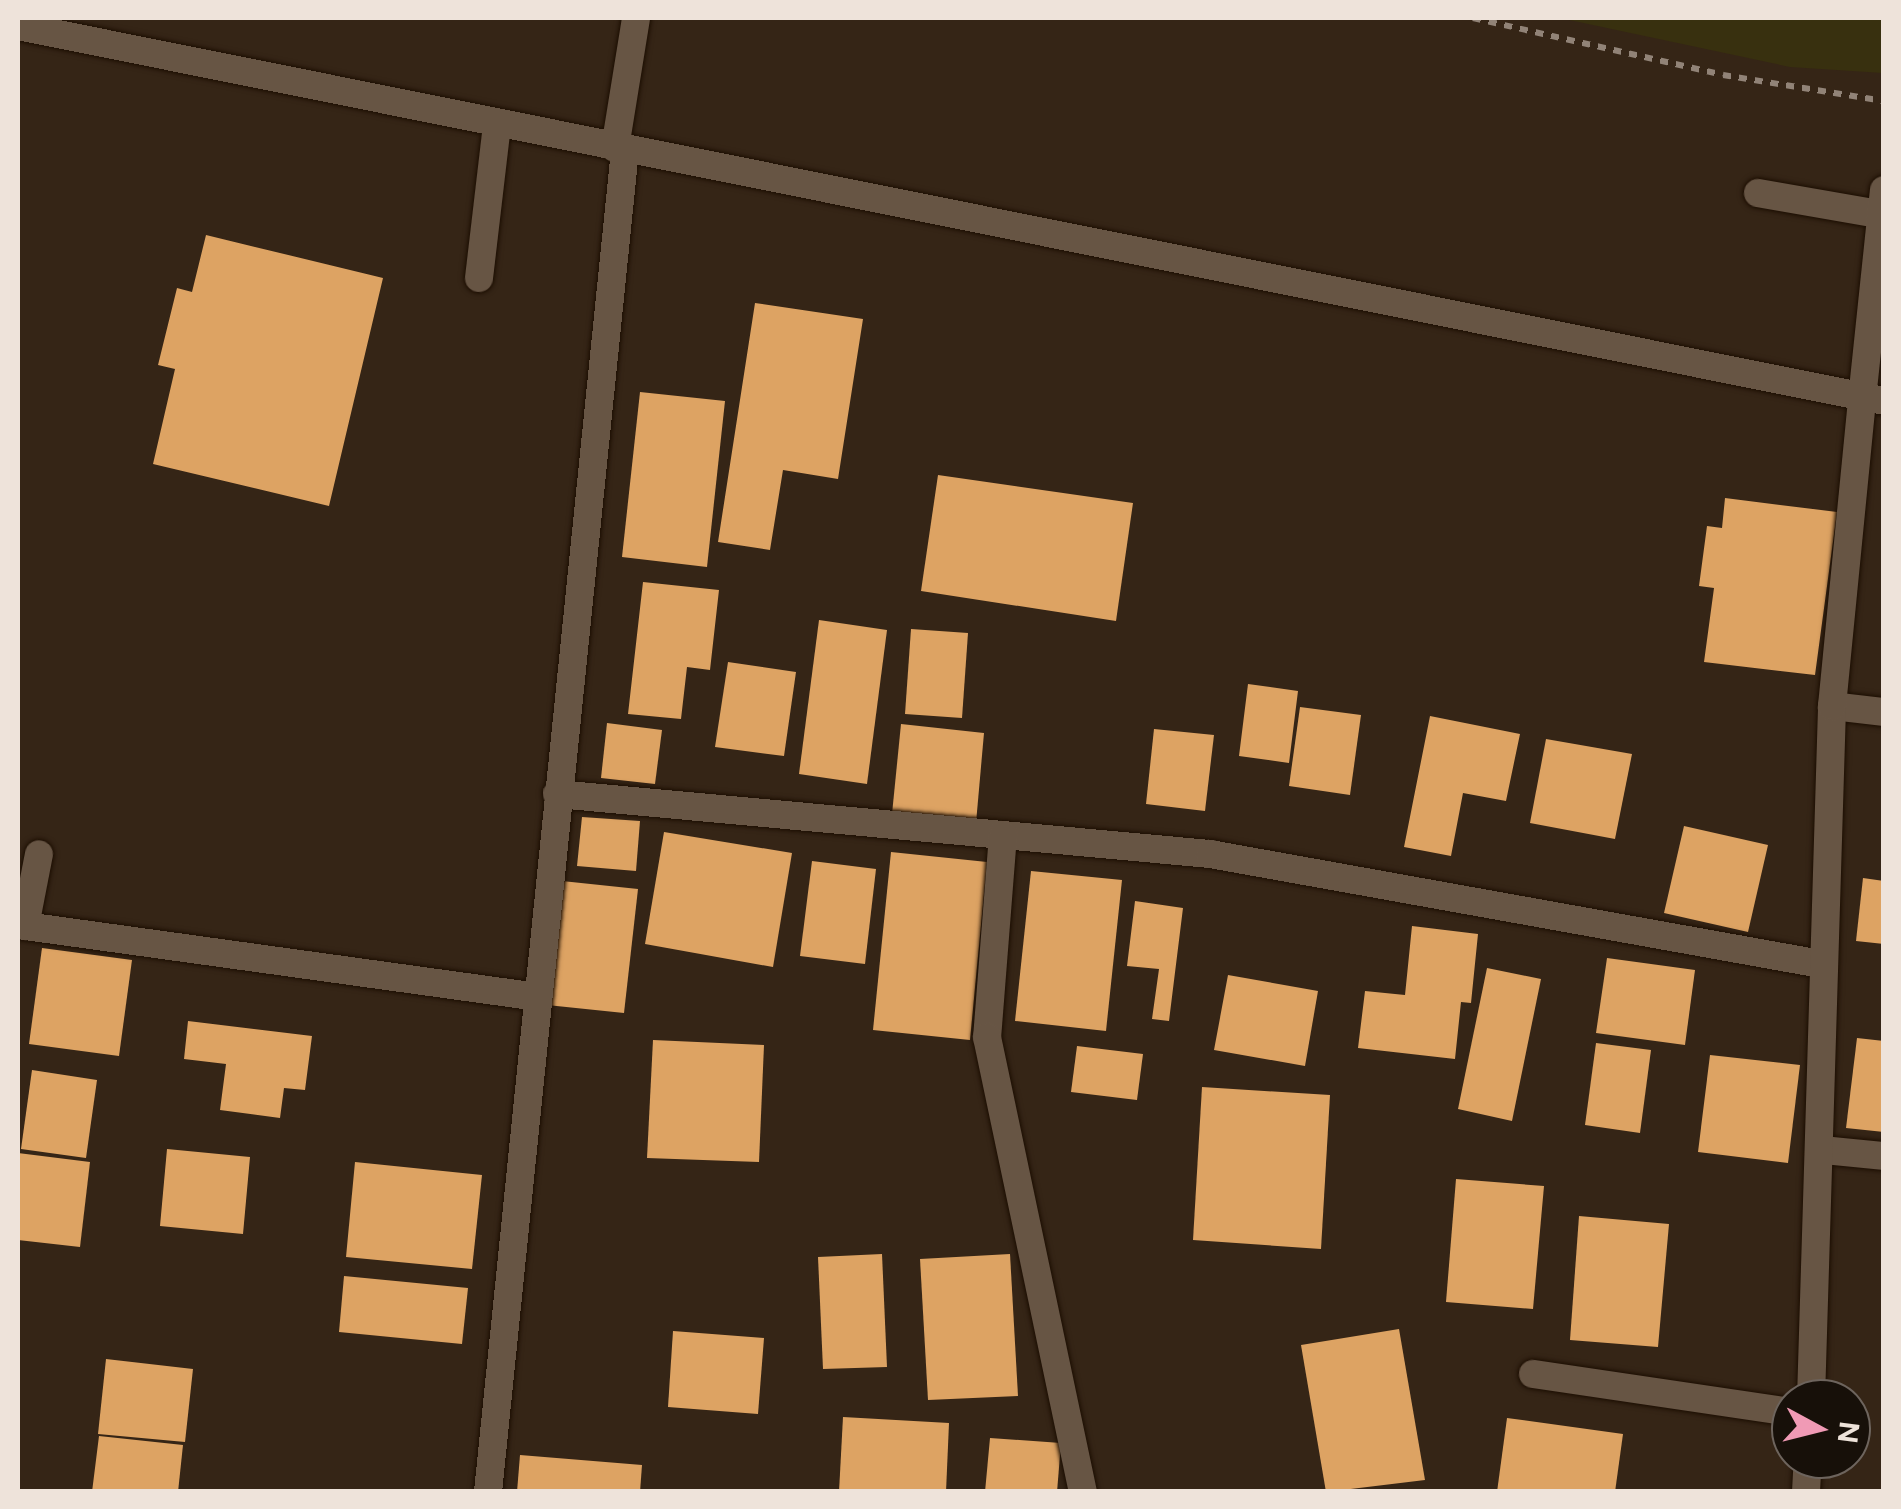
<!DOCTYPE html>
<style>
body{margin:0}
#map{position:relative;width:1901px;height:1509px;overflow:hidden;background:#352516;font-family:Figtree,sans-serif}
div>[style]{position:absolute}
.sand>*{inset:0;background:#38300f}
.building>*{inset:0;background:#dda363}
.path>*{height:6px;margin-top:-3px;transform-origin:0;background:repeating-linear-gradient(90deg,#918377 0 8px,transparent 0 16px)}
.roads{filter:drop-shadow(0 0 2px #1c0e02) drop-shadow(0 0 2px #1c0e02)}
.service>*{height:28px;margin:-14px;padding:0 14px;transform-origin:14px;border-radius:14px;background:#675544}
.minor>*{height:28px;margin:-14px;padding:0 14px;transform-origin:14px;border-radius:14px;background:#675544}
.tertiary>*{height:28px;margin:-14px;padding:0 14px;transform-origin:14px;border-radius:14px;background:#675544}
span{translate:-50% -50%;white-space:nowrap;text-align:center;line-height:1.15;-webkit-text-stroke:10px #171009;paint-order:stroke}
.frame{position:absolute;inset:0;border:20px solid #eee3da;pointer-events:none}
.north{position:absolute;left:1771px;top:1379px;width:100px;height:100px;box-sizing:border-box;background:#171009;border:2px solid #6d645d;border-radius:50%;rotate:97deg;font-size:28px;font-weight:700;line-height:40px;text-align:center;color:#eee3da}
.north::after{content:'';display:block;margin:auto;width:35px;height:45px;background:#f09ab5;clip-path:polygon(50% 0,100% 100%,50% 72%,0 100%)}
</style>
<div id="map">
<div class="sand">
<i style="clip-path:polygon(1560px 18px,1883px 18px,1883px 73px,1790px 67px)"></i>
</div>
<div class="building">
<i style="clip-path:polygon(206px 235px,383px 278px,329px 506px,153px 464px,175px 369px,158px 365px,177px 288px,192px 292px)"></i>
<i style="clip-path:polygon(755px 303px,863px 319px,838px 479px,783px 470px,770px 550px,718px 542px)"></i>
<i style="clip-path:polygon(640px 392px,725px 401px,707px 567px,622px 557px)"></i>
<i style="clip-path:polygon(938px 475px,1133px 503px,1116px 621px,921px 591px)"></i>
<i style="clip-path:polygon(1725px 498px,1837px 512px,1815px 675px,1704px 662px,1714px 588px,1699px 586px,1707px 526px,1722px 528px)"></i>
<i style="clip-path:polygon(643px 582px,719px 590px,710px 670px,687px 667px,681px 719px,628px 714px)"></i>
<i style="clip-path:polygon(819px 620px,887px 630px,867px 784px,799px 774px)"></i>
<i style="clip-path:polygon(911px 629px,968px 633px,962px 718px,905px 714px)"></i>
<i style="clip-path:polygon(728px 662px,796px 672px,784px 756px,715px 747px)"></i>
<i style="clip-path:polygon(1248px 684px,1298px 691px,1289px 763px,1239px 756px)"></i>
<i style="clip-path:polygon(1300px 707px,1361px 715px,1350px 795px,1289px 786px)"></i>
<i style="clip-path:polygon(1430px 716px,1520px 734px,1506px 801px,1463px 793px,1451px 856px,1404px 847px)"></i>
<i style="clip-path:polygon(607px 723px,662px 730px,655px 784px,601px 778px)"></i>
<i style="clip-path:polygon(901px 724px,984px 733px,976px 823px,892px 814px)"></i>
<i style="clip-path:polygon(1154px 729px,1214px 735px,1205px 811px,1146px 804px)"></i>
<i style="clip-path:polygon(1546px 739px,1632px 754px,1615px 839px,1530px 823px)"></i>
<i style="clip-path:polygon(582px 817px,640px 821px,636px 871px,577px 866px)"></i>
<i style="clip-path:polygon(1684px 826px,1768px 845px,1748px 932px,1664px 913px)"></i>
<i style="clip-path:polygon(664px 832px,792px 853px,773px 967px,645px 944px)"></i>
<i style="clip-path:polygon(891px 852px,987px 862px,970px 1040px,873px 1030px)"></i>
<i style="clip-path:polygon(812px 861px,876px 869px,865px 964px,800px 956px)"></i>
<i style="clip-path:polygon(1031px 871px,1122px 880px,1106px 1031px,1015px 1021px)"></i>
<i style="clip-path:polygon(1863px 878px,1884px 881px,1884px 944px,1856px 941px)"></i>
<i style="clip-path:polygon(562px 881px,638px 889px,624px 1013px,547px 1005px)"></i>
<i style="clip-path:polygon(1135px 901px,1183px 908px,1169px 1021px,1152px 1019px,1159px 969px,1127px 966px)"></i>
<i style="clip-path:polygon(1412px 926px,1478px 934px,1471px 1003px,1461px 1002px,1455px 1059px,1358px 1048px,1365px 991px,1405px 995px)"></i>
<i style="clip-path:polygon(42px 948px,132px 960px,119px 1056px,29px 1044px)"></i>
<i style="clip-path:polygon(1607px 958px,1695px 970px,1685px 1045px,1596px 1033px)"></i>
<i style="clip-path:polygon(1487px 968px,1541px 979px,1512px 1121px,1458px 1109px)"></i>
<i style="clip-path:polygon(1228px 975px,1318px 991px,1305px 1066px,1214px 1050px)"></i>
<i style="clip-path:polygon(188px 1021px,312px 1036px,305px 1090px,284px 1088px,280px 1118px,220px 1110px,226px 1064px,184px 1059px)"></i>
<i style="clip-path:polygon(1857px 1038px,1884px 1041px,1884px 1132px,1846px 1128px)"></i>
<i style="clip-path:polygon(653px 1040px,764px 1045px,759px 1162px,647px 1158px)"></i>
<i style="clip-path:polygon(1596px 1043px,1651px 1050px,1640px 1133px,1585px 1125px)"></i>
<i style="clip-path:polygon(1077px 1046px,1143px 1054px,1137px 1100px,1071px 1092px)"></i>
<i style="clip-path:polygon(1710px 1055px,1800px 1065px,1788px 1163px,1698px 1152px)"></i>
<i style="clip-path:polygon(32px 1070px,97px 1080px,86px 1158px,21px 1149px)"></i>
<i style="clip-path:polygon(1202px 1087px,1330px 1095px,1321px 1249px,1193px 1240px)"></i>
<i style="clip-path:polygon(167px 1149px,250px 1157px,243px 1234px,160px 1226px)"></i>
<i style="clip-path:polygon(18px 1153px,90px 1162px,80px 1247px,18px 1240px)"></i>
<i style="clip-path:polygon(355px 1162px,482px 1175px,472px 1269px,346px 1257px)"></i>
<i style="clip-path:polygon(1456px 1179px,1544px 1186px,1533px 1309px,1446px 1302px)"></i>
<i style="clip-path:polygon(1579px 1216px,1669px 1224px,1658px 1347px,1570px 1340px)"></i>
<i style="clip-path:polygon(882px 1254px,887px 1367px,823px 1369px,818px 1257px)"></i>
<i style="clip-path:polygon(1010px 1254px,1018px 1396px,928px 1400px,920px 1259px)"></i>
<i style="clip-path:polygon(344px 1276px,468px 1288px,462px 1344px,339px 1332px)"></i>
<i style="clip-path:polygon(1399px 1329px,1425px 1480px,1326px 1492px,1301px 1345px)"></i>
<i style="clip-path:polygon(673px 1331px,764px 1338px,758px 1414px,668px 1407px)"></i>
<i style="clip-path:polygon(106px 1359px,193px 1369px,185px 1442px,98px 1434px)"></i>
<i style="clip-path:polygon(843px 1417px,949px 1423px,946px 1492px,839px 1492px)"></i>
<i style="clip-path:polygon(1507px 1418px,1623px 1434px,1615px 1492px,1497px 1492px)"></i>
<i style="clip-path:polygon(99px 1436px,183px 1445px,178px 1492px,92px 1492px)"></i>
<i style="clip-path:polygon(990px 1438px,1061px 1443px,1057px 1492px,985px 1492px)"></i>
<i style="clip-path:polygon(520px 1455px,642px 1465px,640px 1492px,517px 1492px)"></i>
</div>
<div class="path">
<i style="left:1473px;top:18px;width:256px;rotate:12.8deg"></i>
<i style="left:1723px;top:75px;width:163px;rotate:9.2deg"></i>
</div>
<div class="roads">
<div class="service">
<i style="left:615px;top:148px;width:132px;rotate:-80.8deg"></i>
<i style="left:1758px;top:193px;width:128px;rotate:9.9deg"></i>
<i style="left:479px;top:278px;width:155px;rotate:-83.3deg"></i>
<i style="left:1862px;top:399px;width:210px;rotate:-84deg"></i>
<i style="left:1832px;top:706px;width:52px;rotate:6.6deg"></i>
<i style="left:25px;top:926px;width:73px;rotate:-79deg"></i>
</div>
<div class="minor">
<i style="left:557px;top:794px;width:656px;rotate:5.25deg"></i>
<i style="left:1210px;top:854px;width:621px;rotate:10.21deg"></i>
<i style="left:1003px;top:835px;width:203px;rotate:94.5deg"></i>
<i style="left:987px;top:1037px;width:465px;rotate:78.1deg"></i>
<i style="left:18px;top:925px;width:525px;rotate:7.88deg"></i>
<i style="left:1823px;top:1150px;width:61px;rotate:5.6deg"></i>
<i style="left:1533px;top:1374px;width:261px;rotate:8.4deg"></i>
<i style="left:1811px;top:1399px;width:693px;rotate:-88.26deg"></i>
<i style="left:1832px;top:706px;width:308px;rotate:-84.4deg"></i>
<i style="left:488px;top:1492px;width:1349px;rotate:-84.17deg"></i>
<i style="left:1806px;top:1492px;width:33px;rotate:-87deg"></i>
</div>
<div class="tertiary">
<i style="left:18px;top:26px;width:1903px;rotate:11.36deg"></i>
</div>
</div>
<div class="frame"></div>
<div class="north">N</div>
</div>
